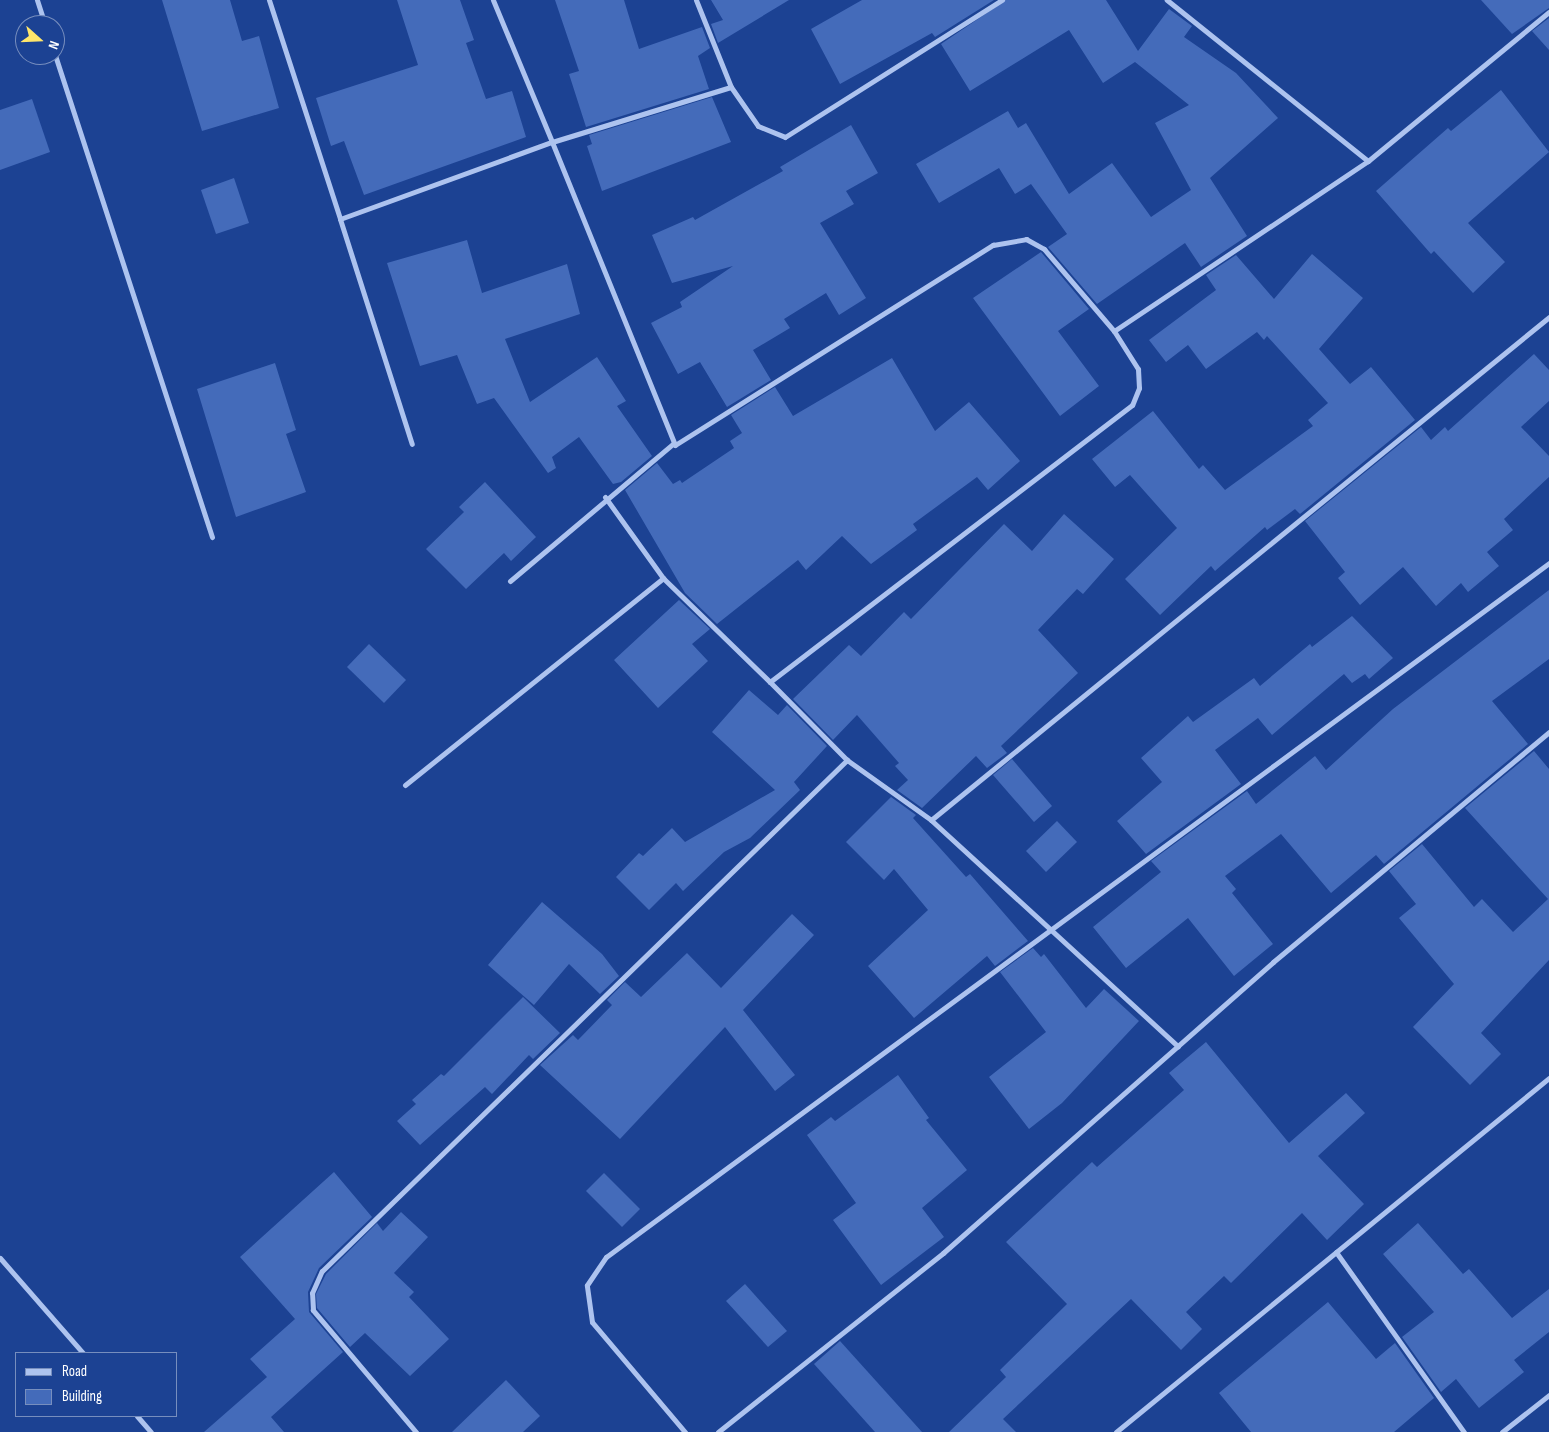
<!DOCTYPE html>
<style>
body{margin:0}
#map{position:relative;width:1549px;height:1432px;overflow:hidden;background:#1c4293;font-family:"Sofia Sans Condensed",sans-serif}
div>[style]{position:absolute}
.building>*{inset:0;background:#446bba}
.minor>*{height:5px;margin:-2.5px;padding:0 2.5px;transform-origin:2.5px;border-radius:2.5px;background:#adc3ef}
span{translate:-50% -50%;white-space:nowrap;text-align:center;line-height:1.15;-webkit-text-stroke:4px #1c4293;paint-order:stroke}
.legend{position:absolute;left:15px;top:1352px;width:162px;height:65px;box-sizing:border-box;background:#1c4293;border:1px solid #778ebe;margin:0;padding:6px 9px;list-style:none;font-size:15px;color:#fff}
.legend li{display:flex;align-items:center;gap:10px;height:25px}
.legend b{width:25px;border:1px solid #778ebe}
.north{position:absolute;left:15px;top:15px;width:50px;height:50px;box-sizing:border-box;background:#1c4293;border:1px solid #778ebe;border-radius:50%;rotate:110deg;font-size:14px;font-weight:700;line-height:20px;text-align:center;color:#fff}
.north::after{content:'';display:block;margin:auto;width:18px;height:22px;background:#ffe66b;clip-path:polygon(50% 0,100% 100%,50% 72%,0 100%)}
</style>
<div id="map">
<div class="building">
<i style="clip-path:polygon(162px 0,230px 0,242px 41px,259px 36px,279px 108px,202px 131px)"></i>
<i style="clip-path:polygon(397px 0,460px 0,474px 40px,466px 43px,486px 99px,512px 91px,526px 137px,364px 195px,344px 141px,331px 146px,316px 98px,418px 65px)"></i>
<i style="clip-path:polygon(555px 0,624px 0,639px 49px,702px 27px,710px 48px,698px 56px,709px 89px,586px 127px,569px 74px,579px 71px)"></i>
<i style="clip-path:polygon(711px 0,789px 0,718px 43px,711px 24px,723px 20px)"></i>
<i style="clip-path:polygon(862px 0,994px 0,935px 37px,932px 33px,840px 84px,811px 29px)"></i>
<i style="clip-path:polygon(1006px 0,1106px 0,1138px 51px,1169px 9px,1192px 26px,1184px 37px,1236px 73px,1278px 118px,1210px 178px,1247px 236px,1201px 267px,1185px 243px,1097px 304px,1048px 247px,1067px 234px,1031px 184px,1015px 194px,999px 168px,939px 203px,916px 164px,1008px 111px,1018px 128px,1026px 123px,1069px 194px,1112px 163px,1151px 217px,1191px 190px,1155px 123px,1189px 105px,1135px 62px,1103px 83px,1069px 30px,970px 91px,941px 44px)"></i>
<i style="clip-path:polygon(1481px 0,1549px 0,1549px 8px,1512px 34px)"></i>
<i style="clip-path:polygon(1549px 18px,1549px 50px,1532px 31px)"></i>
<i style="clip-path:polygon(1501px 90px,1549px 152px,1468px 223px,1505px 262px,1473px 293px,1434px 251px,1431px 254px,1376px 191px,1448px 128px,1451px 131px)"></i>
<i style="clip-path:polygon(712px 97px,731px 142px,602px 191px,587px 146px,592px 144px,589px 135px)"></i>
<i style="clip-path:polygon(32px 99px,50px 152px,0 170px,0 110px)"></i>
<i style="clip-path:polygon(851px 125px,878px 173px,846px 191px,854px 204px,820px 223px,866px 298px,839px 315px,826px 293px,784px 319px,790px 328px,753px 350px,771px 380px,727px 407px,700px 362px,678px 374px,651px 323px,682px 307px,680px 302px,733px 266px,672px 283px,652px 235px,693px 217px,695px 220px,783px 171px,780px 167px)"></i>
<i style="clip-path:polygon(234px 178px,249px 223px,216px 234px,201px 190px)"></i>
<i style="clip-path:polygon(467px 240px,482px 293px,567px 264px,580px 314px,505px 339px,530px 402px,597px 357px,626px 401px,617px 406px,652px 456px,621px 482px,613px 484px,579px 437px,552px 457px,556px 468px,548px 473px,494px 398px,477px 404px,457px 355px,420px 366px,387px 263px)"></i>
<i style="clip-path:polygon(1041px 252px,1089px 309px,1058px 331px,1099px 386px,1060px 416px,973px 298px)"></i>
<i style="clip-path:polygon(1312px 254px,1363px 298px,1319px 349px,1350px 384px,1371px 367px,1415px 420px,1300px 514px,1295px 509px,1267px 530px,1265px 527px,1215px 571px,1211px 566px,1160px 615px,1125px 579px,1177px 528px,1130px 475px,1115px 487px,1092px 459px,1153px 411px,1199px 469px,1203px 465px,1225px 490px,1313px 426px,1308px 420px,1328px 403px,1267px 336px,1264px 340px,1257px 332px,1206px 369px,1188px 345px,1166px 362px,1149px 340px,1216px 290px,1206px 275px,1236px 255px,1274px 299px)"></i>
<i style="clip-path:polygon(1534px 354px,1549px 370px,1549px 401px,1521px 427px,1549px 456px,1549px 477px,1504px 519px,1513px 530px,1487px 552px,1499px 566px,1468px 592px,1461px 583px,1436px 606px,1403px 567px,1360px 605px,1338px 578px,1345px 572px,1305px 521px,1421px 427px,1431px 440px,1445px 427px,1448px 431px)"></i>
<i style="clip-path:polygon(892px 358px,935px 431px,969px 402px,1020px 461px,988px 490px,977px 477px,913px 524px,917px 530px,871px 564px,842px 536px,806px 570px,798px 560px,717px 624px,685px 593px,625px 490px,657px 463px,673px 484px,680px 480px,682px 483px,734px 448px,730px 441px,742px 433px,731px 415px,775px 387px,793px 416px)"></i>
<i style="clip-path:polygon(275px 363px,296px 430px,286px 434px,306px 492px,236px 517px,197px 389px)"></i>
<i style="clip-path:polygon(485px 482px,536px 537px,511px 561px,504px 553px,466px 589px,426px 549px,464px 512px,459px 507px)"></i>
<i style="clip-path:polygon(1064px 514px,1114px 559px,1083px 594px,1077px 589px,1038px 630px,1078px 673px,1001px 746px,1007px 753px,987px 768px,976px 756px,922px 808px,897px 790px,908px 780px,895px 766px,899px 763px,857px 715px,833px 740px,793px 699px,849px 645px,861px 656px,904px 612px,911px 619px,1004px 524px,1032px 551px)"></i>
<i style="clip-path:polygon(1549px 590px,1549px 659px,1492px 701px,1528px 744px,1384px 864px,1376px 855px,1331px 893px,1281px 834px,1225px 876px,1236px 889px,1232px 893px,1273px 944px,1234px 976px,1188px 918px,1126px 968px,1093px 927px,1161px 872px,1151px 861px,1247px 791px,1256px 804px,1315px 756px,1326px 770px,1393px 709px)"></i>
<i style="clip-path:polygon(679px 600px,710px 629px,692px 644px,708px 661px,658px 708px,614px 660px)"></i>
<i style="clip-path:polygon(1352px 616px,1393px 658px,1369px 679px,1365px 674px,1352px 683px,1344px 674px,1272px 735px,1258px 718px,1215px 750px,1241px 784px,1146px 854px,1117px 821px,1162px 782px,1141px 758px,1188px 716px,1193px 722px,1254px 678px,1260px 686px,1310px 644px,1312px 647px)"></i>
<i style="clip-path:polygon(369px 644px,406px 680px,384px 703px,347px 667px)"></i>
<i style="clip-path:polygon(749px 690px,778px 715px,787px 705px,827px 746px,794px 782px,800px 790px,750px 838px,724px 852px,683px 891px,676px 883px,649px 910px,616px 877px,639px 853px,643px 856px,672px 828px,685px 842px,775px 790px,712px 732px)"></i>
<i style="clip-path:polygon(1534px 751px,1549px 769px,1549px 960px,1481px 1033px,1501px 1054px,1470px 1085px,1413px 1027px,1454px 984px,1399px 918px,1416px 904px,1389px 871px,1422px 844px,1474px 907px,1482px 899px,1513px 932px,1548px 899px,1465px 808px)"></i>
<i style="clip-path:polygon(1012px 759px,1052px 806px,1034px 822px,993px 775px)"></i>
<i style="clip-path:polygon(891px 797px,916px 815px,913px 818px,966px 877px,970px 874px,1028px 941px,995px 966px,987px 956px,914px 1018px,868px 966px,928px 910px,894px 869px,884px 880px,846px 842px)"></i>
<i style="clip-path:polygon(1057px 821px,1077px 842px,1046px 872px,1026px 851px)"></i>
<i style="clip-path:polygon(542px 902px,602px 954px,619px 976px,600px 994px,569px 964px,534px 1005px,488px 965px)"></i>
<i style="clip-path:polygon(792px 914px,814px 935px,743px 1010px,795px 1075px,775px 1091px,725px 1027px,620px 1139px,540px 1065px,573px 1035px,578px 1040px,612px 1005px,607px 1000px,625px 982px,641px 997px,687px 953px,721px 988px)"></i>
<i style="clip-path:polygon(1033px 948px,1041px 957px,1044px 954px,1086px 1008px,1104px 989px,1139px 1021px,1062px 1103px,1029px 1129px,989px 1077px,1046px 1032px,1000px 972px)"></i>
<i style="clip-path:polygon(523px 997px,560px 1033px,533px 1059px,529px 1055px,492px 1094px,485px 1087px,420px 1145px,397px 1121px,416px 1104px,412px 1100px,441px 1074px,444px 1076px)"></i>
<i style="clip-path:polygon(1206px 1042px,1289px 1143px,1346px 1093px,1365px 1113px,1318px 1156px,1364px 1204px,1327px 1240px,1302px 1213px,1231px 1283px,1224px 1276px,1186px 1312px,1202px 1329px,1181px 1350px,1131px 1299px,1003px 1419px,1016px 1432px,949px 1432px,1006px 1377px,1000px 1370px,1067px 1304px,1006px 1242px,1092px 1162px,1097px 1167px,1184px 1090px,1169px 1073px)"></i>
<i style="clip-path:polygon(898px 1075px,929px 1118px,926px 1120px,967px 1170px,922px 1208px,944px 1237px,881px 1285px,833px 1220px,856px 1203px,807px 1135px,831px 1117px,835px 1121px)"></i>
<i style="clip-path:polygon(334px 1172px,372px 1217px,319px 1268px,308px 1292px,309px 1312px,343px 1352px,271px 1417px,284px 1432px,204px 1432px,267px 1377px,250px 1359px,295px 1319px,240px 1257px)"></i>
<i style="clip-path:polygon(604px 1173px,640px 1209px,622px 1227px,586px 1191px)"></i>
<i style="clip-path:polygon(401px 1212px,428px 1237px,394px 1273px,414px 1292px,409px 1297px,449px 1339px,410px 1376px,365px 1333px,350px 1347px,317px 1308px,316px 1294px,326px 1274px,377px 1223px,383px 1231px)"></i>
<i style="clip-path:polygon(1418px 1223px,1463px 1274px,1469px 1269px,1512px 1318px,1549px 1289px,1549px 1332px,1514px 1360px,1524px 1372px,1479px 1408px,1456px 1379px,1441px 1392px,1402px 1337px,1434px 1312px,1383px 1254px)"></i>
<i style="clip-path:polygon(745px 1284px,787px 1331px,768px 1347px,726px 1301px)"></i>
<i style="clip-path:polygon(1328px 1302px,1376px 1359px,1395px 1343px,1434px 1398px,1394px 1432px,1251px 1432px,1219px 1393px)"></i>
<i style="clip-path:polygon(840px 1341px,922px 1432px,875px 1432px,814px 1364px)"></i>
<i style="clip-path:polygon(506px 1380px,540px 1416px,523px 1432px,452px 1432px)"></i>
</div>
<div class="minor">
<i style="left:37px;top:0;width:26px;rotate:72deg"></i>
<i style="left:269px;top:0;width:230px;rotate:72deg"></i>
<i style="left:340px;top:219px;width:226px;rotate:-20deg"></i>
<i style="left:552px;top:142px;width:327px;rotate:67.9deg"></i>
<i style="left:675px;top:445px;width:376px;rotate:-32.2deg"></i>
<i style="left:993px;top:245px;width:34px;rotate:-10deg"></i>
<i style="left:1026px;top:239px;width:21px;rotate:29deg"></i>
<i style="left:1044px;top:249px;width:108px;rotate:49.5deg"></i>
<i style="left:1114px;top:331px;width:45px;rotate:57.7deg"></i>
<i style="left:1138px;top:369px;width:19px;rotate:87deg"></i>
<i style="left:1139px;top:388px;width:18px;rotate:112deg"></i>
<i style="left:1132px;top:405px;width:456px;rotate:142.6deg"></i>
<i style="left:770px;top:682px;width:110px;rotate:45.4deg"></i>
<i style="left:493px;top:0;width:154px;rotate:67.4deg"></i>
<i style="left:552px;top:142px;width:187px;rotate:-17.1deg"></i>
<i style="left:696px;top:0;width:94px;rotate:68.1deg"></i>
<i style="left:731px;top:87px;width:47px;rotate:55.3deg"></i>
<i style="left:758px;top:126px;width:29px;rotate:22deg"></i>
<i style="left:785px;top:137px;width:257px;rotate:-32.3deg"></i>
<i style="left:55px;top:55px;width:507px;rotate:71.96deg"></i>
<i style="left:1368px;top:161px;width:234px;rotate:-39.5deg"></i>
<i style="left:340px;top:219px;width:236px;rotate:72.3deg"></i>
<i style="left:1114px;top:331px;width:306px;rotate:-33.8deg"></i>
<i style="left:1368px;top:161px;width:258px;rotate:-141.3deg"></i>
<i style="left:605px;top:497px;width:100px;rotate:54.4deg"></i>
<i style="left:663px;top:578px;width:149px;rotate:44.2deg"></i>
<i style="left:510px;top:581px;width:214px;rotate:-40.1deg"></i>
<i style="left:405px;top:785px;width:331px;rotate:-38.7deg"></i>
<i style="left:931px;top:820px;width:335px;rotate:42.5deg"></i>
<i style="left:1336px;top:1252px;width:221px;rotate:54.6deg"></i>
<i style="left:0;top:1258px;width:126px;rotate:48.9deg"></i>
<i style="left:137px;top:1416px;width:21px;rotate:49deg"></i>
<i style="left:416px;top:1432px;width:160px;rotate:-130.2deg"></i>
<i style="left:313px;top:1310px;width:17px;rotate:-93deg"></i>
<i style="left:312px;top:1293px;width:24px;rotate:-66deg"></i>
<i style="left:322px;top:1271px;width:733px;rotate:-44.23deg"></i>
<i style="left:847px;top:760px;width:103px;rotate:35.5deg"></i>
<i style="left:931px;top:820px;width:797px;rotate:-39.14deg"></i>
<i style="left:685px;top:1432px;width:144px;rotate:-130.2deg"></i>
<i style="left:592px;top:1322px;width:37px;rotate:-98deg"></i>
<i style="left:587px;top:1285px;width:34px;rotate:-56deg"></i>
<i style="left:606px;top:1257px;width:1171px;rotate:-36.35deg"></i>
<i style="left:718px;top:1432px;width:288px;rotate:-38.5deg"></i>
<i style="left:943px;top:1253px;width:440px;rotate:-41.4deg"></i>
<i style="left:1273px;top:962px;width:359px;rotate:-39.8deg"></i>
<i style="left:1116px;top:1432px;width:559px;rotate:-39.27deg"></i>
<i style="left:1502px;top:1432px;width:60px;rotate:-38.2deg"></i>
</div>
<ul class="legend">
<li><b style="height:6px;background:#adc3ef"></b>Road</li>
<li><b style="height:14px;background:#446bba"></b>Building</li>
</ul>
<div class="north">N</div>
</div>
